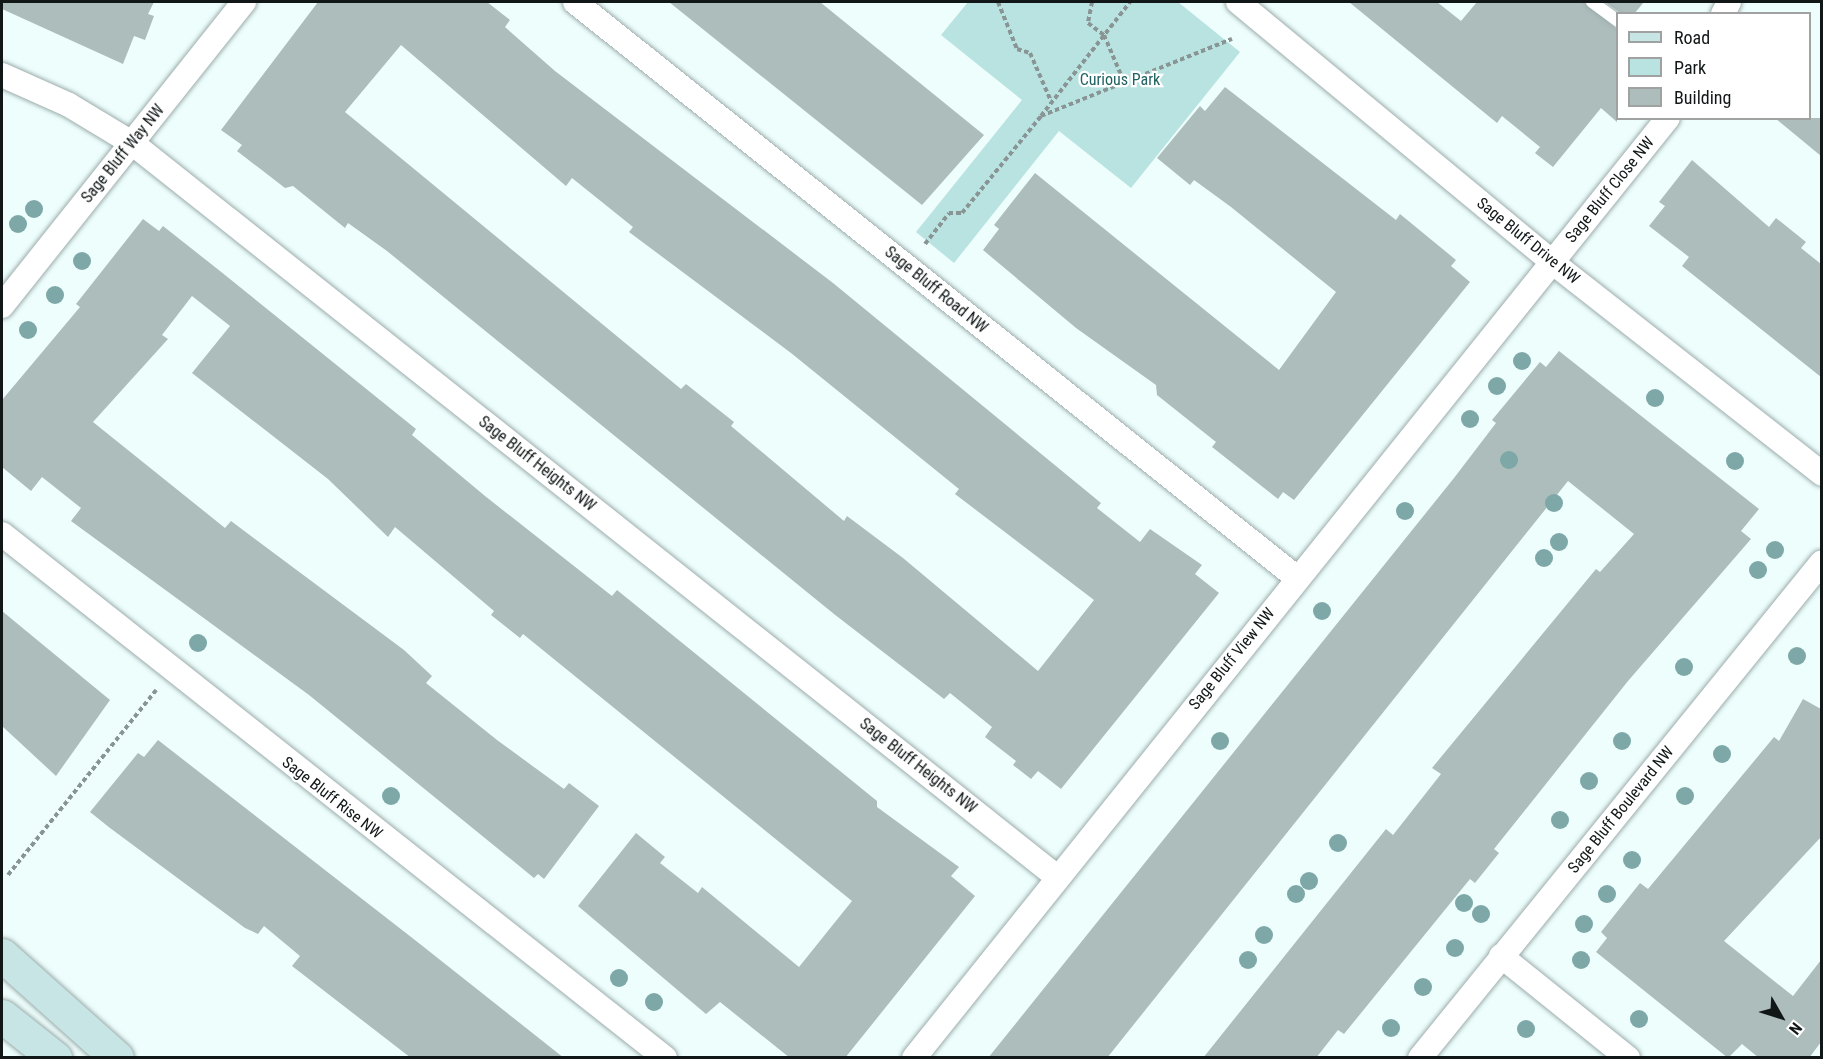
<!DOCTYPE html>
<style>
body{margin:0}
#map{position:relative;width:1823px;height:1059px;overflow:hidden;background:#edfefd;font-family:"Roboto Condensed",sans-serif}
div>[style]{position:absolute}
.green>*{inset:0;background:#b9e3e1}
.building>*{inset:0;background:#adbdbc}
.path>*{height:4px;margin-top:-2px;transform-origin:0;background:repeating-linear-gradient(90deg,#899595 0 4.5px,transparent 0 7.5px)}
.roads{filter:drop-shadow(0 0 2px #9cacab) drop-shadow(0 0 2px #9cacab)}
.service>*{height:12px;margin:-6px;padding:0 6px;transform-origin:6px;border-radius:6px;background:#fff}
.minor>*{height:24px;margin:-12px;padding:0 12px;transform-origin:12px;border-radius:12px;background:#fff}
.secondary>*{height:33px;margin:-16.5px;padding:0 16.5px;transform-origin:16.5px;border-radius:16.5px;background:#c6e5e4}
.trees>*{width:18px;height:18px;margin:-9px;border-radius:50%;background:#7da8a7}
span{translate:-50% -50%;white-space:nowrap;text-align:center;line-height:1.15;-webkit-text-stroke:4.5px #fff;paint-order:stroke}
.park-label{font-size:16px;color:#216261}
.street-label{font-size:16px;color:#111717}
.frame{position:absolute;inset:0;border:3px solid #111717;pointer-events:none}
.legend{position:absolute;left:1616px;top:12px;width:195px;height:108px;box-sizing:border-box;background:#fff;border:2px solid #a0a2a2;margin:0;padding:8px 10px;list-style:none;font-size:18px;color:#111717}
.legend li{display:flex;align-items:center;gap:12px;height:30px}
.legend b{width:30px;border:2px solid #a0a2a2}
.north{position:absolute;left:1751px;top:987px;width:60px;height:60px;-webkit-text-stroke:4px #fff;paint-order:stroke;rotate:129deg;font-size:16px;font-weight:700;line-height:24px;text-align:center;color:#111717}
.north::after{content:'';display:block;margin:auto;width:21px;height:27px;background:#111717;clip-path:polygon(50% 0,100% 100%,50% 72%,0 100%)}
</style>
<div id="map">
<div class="green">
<i style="clip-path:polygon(968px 2px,1178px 2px,1240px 52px,1131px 188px,1059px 131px,954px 263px,916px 232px,1022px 100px,941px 35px)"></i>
</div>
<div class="building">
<i style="clip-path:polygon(2px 2px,154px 2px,148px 14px,154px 16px,145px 40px,134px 36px,123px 64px,2px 9px)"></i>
<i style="clip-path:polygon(evenodd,318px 2px,487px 2px,510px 20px,505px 27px,555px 71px,833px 283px,1101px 503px,1097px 508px,1140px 542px,1150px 529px,1202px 565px,1195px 574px,1219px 593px,1061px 789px,1038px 771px,1031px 779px,1013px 765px,1016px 761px,985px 737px,992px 727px,950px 693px,944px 699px,834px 614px,387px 251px,348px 223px,345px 228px,293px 186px,285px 188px,237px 151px,242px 145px,221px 130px,318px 2px,401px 45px,566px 186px,572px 178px,633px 227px,629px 232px,791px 353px,959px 489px,955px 494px,1094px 600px,1038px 671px,903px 558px,847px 516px,844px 521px,731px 426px,734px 422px,686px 384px,681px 389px,345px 112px,401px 45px)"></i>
<i style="clip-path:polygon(669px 2px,820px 2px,984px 135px,922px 205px)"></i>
<i style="clip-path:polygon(1349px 2px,1437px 2px,1461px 21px,1477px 2px,1584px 2px,1617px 29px,1617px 122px,1601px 108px,1553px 167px,1535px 153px,1540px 147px,1502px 116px,1497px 123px)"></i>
<i style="clip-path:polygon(1605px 2px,1644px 2px,1634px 14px,1622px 14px)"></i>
<i style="clip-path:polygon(1225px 87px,1396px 220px,1400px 214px,1456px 260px,1451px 266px,1470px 282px,1294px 500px,1283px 492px,1278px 499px,1212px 447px,1216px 442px,1157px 395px,1156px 385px,1076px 328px,983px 250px,999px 229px,994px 225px,1035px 173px,1279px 370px,1336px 292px,1231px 207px,1194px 180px,1190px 185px,1157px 158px,1200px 106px,1205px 111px)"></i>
<i style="clip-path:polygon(1775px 118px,1821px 118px,1821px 156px)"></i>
<i style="clip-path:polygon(1692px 160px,1769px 227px,1776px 218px,1806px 242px,1801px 248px,1821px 264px,1821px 377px,1682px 266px,1689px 257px,1649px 226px,1665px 206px,1659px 202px)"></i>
<i style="clip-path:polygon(143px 219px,159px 231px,163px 226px,220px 271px,416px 429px,412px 435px,485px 496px,612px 596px,617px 590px,877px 801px,877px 807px,959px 867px,951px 876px,975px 896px,845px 1058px,790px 1058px,720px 1002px,706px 1014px,578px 906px,636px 833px,665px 857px,660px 863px,698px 893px,702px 887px,799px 967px,852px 901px,523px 634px,520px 638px,491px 615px,494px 611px,395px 527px,388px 537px,328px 479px,192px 373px,230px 326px,192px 296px,162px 335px,168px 339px,93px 422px,225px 528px,231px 521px,404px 650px,432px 676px,426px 683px,497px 740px,564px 789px,569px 783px,599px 806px,544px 879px,538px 874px,534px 878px,309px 695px,71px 521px,81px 508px,42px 477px,31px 491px,2px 467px,2px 400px,80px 307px,76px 304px)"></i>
<i style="clip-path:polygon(1559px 351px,1759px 509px,1741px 531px,1751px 539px,1628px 681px,1494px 849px,1499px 853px,1475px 883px,1470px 879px,1344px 1034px,1338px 1030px,1316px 1058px,1203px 1058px,1386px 829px,1393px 835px,1441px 774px,1432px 768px,1596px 569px,1600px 572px,1634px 534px,1568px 481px,1107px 1058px,988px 1058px,1454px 478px,1496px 423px,1492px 420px,1540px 362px,1546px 367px)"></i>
<i style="clip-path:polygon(2px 611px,110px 700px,56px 776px,2px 726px)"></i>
<i style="clip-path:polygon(1803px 699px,1821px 709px,1821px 837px,1724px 941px,1793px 996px,1821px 960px,1821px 1042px,1809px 1058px,1759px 1058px,1742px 1044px,1728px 1058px,1596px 952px,1607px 938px,1601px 932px,1640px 883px,1648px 889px,1774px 737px,1779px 741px)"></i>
<i style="clip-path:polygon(158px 740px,420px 944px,564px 1058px,411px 1058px,292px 966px,300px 956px,264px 926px,258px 934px,245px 928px,110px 828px,90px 812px,138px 753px,144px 757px)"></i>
</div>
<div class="path">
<i style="left:998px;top:2px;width:51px;rotate:68deg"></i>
<i style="left:1017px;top:49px;width:14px;rotate:17deg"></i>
<i style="left:1030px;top:53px;width:52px;rotate:66.4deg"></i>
<i style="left:1092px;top:2px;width:21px;rotate:101deg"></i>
<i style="left:1088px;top:23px;width:20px;rotate:37deg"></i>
<i style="left:1104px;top:35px;width:51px;rotate:66.9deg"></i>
<i style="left:1041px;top:116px;width:145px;rotate:-52deg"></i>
<i style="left:925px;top:244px;width:39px;rotate:-52deg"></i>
<i style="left:949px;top:213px;width:13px"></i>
<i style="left:962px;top:213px;width:125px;rotate:-50.8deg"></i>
<i style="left:1041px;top:116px;width:206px;rotate:-22deg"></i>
<i style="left:8px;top:875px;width:237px;rotate:-51.3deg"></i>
</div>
<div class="roads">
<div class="service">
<i style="left:1592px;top:2px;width:32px;rotate:36deg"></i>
</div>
<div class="minor">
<i style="left:575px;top:2px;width:924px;rotate:38.58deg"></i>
<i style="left:1238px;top:2px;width:408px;rotate:39.6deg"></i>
<i style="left:1552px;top:262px;width:343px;rotate:38.1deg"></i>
<i style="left:1723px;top:14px;width:13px;rotate:-63deg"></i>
<i style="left:2px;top:75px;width:73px;rotate:24.1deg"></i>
<i style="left:69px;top:105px;width:74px;rotate:31.1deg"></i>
<i style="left:132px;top:143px;width:1181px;rotate:38.43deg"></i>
<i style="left:2px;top:306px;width:389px;rotate:-51.5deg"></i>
<i style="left:2px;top:534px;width:845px;rotate:38.32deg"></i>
<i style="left:1501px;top:956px;width:163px;rotate:38.8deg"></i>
<i style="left:914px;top:1058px;width:1205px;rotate:-51.27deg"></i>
<i style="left:1420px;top:1058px;width:638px;rotate:-50.98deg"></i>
</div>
<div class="secondary">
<i style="left:2px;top:955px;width:154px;rotate:41.8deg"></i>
<i style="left:2px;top:1016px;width:68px;rotate:38.4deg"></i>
</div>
</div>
<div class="trees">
<i style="left:34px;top:209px"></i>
<i style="left:18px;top:224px"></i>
<i style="left:82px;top:261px"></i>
<i style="left:55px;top:295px"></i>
<i style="left:28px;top:330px"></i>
<i style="left:1522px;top:361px"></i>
<i style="left:1497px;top:386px"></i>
<i style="left:1655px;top:398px"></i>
<i style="left:1470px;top:419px"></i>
<i style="left:1509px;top:460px"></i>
<i style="left:1735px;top:461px"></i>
<i style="left:1554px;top:503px"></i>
<i style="left:1405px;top:511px"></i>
<i style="left:1559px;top:542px"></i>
<i style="left:1775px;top:550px"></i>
<i style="left:1544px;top:558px"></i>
<i style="left:1758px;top:570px"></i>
<i style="left:1322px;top:611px"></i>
<i style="left:198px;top:643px"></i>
<i style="left:1797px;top:656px"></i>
<i style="left:1684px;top:667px"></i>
<i style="left:1220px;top:741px"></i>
<i style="left:1622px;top:741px"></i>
<i style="left:1722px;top:754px"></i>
<i style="left:1589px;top:781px"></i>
<i style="left:391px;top:796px"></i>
<i style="left:1685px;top:796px"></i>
<i style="left:1560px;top:820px"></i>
<i style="left:1338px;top:843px"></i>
<i style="left:1632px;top:860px"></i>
<i style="left:1309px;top:881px"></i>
<i style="left:1296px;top:894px"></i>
<i style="left:1607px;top:894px"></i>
<i style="left:1464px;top:903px"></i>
<i style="left:1481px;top:914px"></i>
<i style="left:1584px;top:924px"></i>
<i style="left:1264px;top:935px"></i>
<i style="left:1455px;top:948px"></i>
<i style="left:1248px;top:960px"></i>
<i style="left:1581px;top:960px"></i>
<i style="left:619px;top:978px"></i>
<i style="left:1423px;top:987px"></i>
<i style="left:654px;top:1002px"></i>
<i style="left:1639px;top:1019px"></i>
<i style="left:1391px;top:1028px"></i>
<i style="left:1526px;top:1029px"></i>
</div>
<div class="park-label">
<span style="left:1120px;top:80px">Curious Park</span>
</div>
<div class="street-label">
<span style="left:123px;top:154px;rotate:-51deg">Sage Bluff Way NW</span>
<span style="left:1610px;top:190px;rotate:-51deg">Sage Bluff Close NW</span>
<span style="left:1528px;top:241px;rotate:39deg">Sage Bluff Drive NW</span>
<span style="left:936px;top:290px;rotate:39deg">Sage Bluff Road NW</span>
<span style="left:537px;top:464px;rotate:38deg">Sage Bluff Heights NW</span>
<span style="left:1232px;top:659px;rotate:-51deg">Sage Bluff View NW</span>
<span style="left:918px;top:766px;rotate:38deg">Sage Bluff Heights NW</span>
<span style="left:332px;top:798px;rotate:38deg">Sage Bluff Rise NW</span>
<span style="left:1621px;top:810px;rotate:-51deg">Sage Bluff Boulevard NW</span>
</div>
<div class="frame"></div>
<ul class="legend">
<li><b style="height:8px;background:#c6e5e4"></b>Road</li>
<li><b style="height:16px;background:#b9e3e1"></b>Park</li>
<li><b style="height:16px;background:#adbdbc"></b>Building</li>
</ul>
<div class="north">N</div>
</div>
